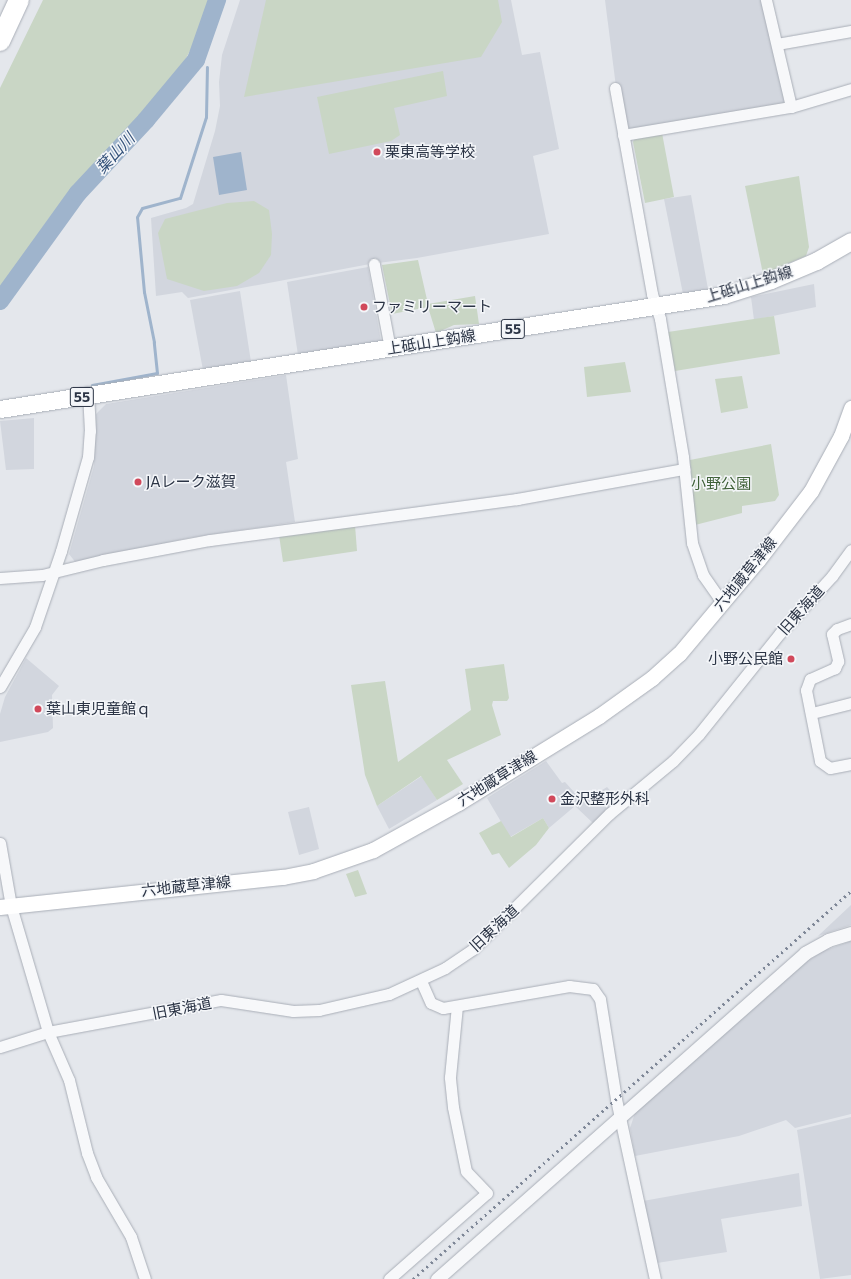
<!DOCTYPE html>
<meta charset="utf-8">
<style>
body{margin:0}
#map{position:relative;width:851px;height:1279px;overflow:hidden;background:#e4e7ec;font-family:Commissioner,"Noto Sans JP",sans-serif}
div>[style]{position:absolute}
.built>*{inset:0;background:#d2d6de}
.green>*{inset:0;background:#c9d6c5}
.water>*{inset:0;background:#9fb4cc}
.stream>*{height:3px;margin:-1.5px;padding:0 1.5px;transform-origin:1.5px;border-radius:1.5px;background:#9fb4cc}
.river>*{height:18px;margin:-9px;padding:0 9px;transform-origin:9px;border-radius:9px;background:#9fb4cc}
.roads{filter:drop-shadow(0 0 1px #a9aeb7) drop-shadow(0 0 1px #a9aeb7)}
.minor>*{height:11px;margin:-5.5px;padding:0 5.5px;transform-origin:5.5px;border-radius:5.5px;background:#f7f8fa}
.tertiary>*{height:13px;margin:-6.5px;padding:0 6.5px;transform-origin:6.5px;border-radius:6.5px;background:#f7f8fa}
.secondary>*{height:15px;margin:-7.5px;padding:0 7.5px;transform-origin:7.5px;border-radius:7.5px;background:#fff}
.primary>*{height:17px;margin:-8.5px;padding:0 8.5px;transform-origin:8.5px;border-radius:8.5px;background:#fff}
.motorway>*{height:20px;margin:-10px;padding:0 10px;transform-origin:10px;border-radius:10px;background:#fff}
.rail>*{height:3px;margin-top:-1.5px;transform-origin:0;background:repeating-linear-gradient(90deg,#7d8696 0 2px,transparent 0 6px)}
.dots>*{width:11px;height:11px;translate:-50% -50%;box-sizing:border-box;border:2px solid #f4f6f9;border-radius:50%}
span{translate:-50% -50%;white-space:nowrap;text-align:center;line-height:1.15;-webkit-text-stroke:3px #f4f6f9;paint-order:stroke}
.shield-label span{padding:1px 3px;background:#f4f6f9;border:1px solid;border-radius:3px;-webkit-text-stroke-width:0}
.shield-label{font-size:14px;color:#2b3445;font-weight:700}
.poi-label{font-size:15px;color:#2b3445}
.left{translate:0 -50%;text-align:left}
.right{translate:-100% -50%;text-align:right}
.street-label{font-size:15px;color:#2b3445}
.park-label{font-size:15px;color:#3f6138}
.water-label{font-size:16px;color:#34527a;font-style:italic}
</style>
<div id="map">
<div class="built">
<i style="clip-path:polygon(240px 0,511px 0,522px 55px,540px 52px,559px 149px,533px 156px,549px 234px,417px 258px,370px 264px,188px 298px,182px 292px,156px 296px,151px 218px,186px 208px,193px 204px,215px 131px,220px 106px,219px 82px,222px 55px)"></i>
<i style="clip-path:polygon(605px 0,762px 0,786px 100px,782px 104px,631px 129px,626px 126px,616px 87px)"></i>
<i style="clip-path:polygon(691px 195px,708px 289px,683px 294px,664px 199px)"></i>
<i style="clip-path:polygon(368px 267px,381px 341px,298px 355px,287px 282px)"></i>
<i style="clip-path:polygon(814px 284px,816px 307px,754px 320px,751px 297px)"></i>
<i style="clip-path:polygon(240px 291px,251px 362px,203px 370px,190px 300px)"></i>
<i style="clip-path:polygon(286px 375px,298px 459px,286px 462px,295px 522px,188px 538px,76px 563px,69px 554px,94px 466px,96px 414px,106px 404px)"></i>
<i style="clip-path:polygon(34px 418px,34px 469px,6px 470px,0 421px)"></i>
<i style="clip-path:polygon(26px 658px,59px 686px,52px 695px,53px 728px,48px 732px,0 742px,0 714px,5px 697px)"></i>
<i style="clip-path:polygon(546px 761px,562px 783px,565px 782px,583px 802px,607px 787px,619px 800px,595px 825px,575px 806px,549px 828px,543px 818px,510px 837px,487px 798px)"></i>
<i style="clip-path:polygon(422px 776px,437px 800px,389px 829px,377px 806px)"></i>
<i style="clip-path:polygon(309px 807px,319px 849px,299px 855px,288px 812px)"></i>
<i style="clip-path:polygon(851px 905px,851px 925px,818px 936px)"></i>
<i style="clip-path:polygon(851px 941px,851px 1114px,795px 1128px,786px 1120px,739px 1136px,635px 1156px,630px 1128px,635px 1113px,806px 962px,823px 951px)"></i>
<i style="clip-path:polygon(851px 1117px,851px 1275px,820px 1279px,797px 1130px)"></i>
<i style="clip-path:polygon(799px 1173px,802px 1206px,721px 1219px,727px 1252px,657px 1263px,643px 1201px)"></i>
</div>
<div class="green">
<i style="clip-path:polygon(43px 0,208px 0,195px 41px,179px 72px,49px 218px,0 290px,0 88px)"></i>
<i style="clip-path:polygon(266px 0,498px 0,502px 22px,481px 57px,244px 97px)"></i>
<i style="clip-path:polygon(443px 71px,447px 96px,394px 108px,400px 135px,391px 141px,329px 154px,317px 97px)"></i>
<i style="clip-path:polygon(662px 133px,674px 197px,645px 203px,633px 142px,634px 139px)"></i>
<i style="clip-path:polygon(799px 176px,809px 247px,806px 256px,763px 274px,745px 186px)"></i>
<i style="clip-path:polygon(254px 201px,269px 210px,272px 234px,271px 255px,259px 273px,237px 286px,204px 291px,167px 279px,158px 233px,165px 219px,227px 203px)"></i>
<i style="clip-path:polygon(418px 260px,428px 304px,475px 296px,479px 324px,454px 325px,436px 333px,428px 307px,392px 314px,382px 265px)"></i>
<i style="clip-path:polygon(774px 316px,780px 354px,675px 371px,668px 332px)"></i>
<i style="clip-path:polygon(625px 362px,631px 392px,587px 397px,584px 367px)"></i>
<i style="clip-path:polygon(742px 376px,748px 408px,721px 413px,715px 379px)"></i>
<i style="clip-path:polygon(771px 444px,779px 495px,775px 501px,742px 506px,742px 513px,695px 525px,690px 460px)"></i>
<i style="clip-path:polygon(355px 525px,357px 551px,283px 562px,279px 535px)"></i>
<i style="clip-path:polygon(504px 664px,509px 698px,507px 701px,493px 701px,492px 705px,501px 735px,447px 760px,463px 784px,437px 800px,421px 776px,377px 806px,365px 775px,351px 685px,385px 681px,398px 762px,471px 710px,465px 669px)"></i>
<i style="clip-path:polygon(543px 818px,549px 828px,536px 845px,509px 868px,499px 853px,492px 855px,479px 833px,501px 821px,511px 837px)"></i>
<i style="clip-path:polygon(358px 870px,367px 894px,355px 897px,346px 874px)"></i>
</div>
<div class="water">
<i style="clip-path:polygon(241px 152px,247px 190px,219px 195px,213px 157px)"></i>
</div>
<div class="stream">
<i style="left:196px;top:60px;width:18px;rotate:-74deg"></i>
<i style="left:92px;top:385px;width:66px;rotate:-10.5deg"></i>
<i style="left:157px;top:373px;width:31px;rotate:-96deg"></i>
<i style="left:154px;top:342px;width:51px;rotate:-101.3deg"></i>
<i style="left:144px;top:292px;width:75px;rotate:-95.3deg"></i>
<i style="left:137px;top:217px;width:10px;rotate:-61deg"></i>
<i style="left:142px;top:208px;width:39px;rotate:-15deg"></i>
<i style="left:180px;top:198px;width:85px;rotate:-72.2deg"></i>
<i style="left:206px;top:117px;width:50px;rotate:-88.9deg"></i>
</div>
<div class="river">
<i style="left:0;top:301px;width:133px;rotate:-54.2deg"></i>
<i style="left:78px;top:193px;width:100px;rotate:-47deg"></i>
<i style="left:146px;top:120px;width:78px;rotate:-50.2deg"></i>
<i style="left:196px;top:60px;width:64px;rotate:-70.7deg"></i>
</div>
<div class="roads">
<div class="minor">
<i style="left:766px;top:0;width:110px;rotate:76.8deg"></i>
<i style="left:777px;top:44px;width:75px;rotate:-10deg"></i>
<i style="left:615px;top:88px;width:209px;rotate:79.8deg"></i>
<i style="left:652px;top:294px;width:26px;rotate:72deg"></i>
<i style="left:660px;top:319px;width:140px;rotate:80.5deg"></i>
<i style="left:683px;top:457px;width:86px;rotate:84deg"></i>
<i style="left:692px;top:543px;width:34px;rotate:71deg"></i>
<i style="left:703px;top:575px;width:33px;rotate:55deg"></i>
<i style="left:623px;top:135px;width:170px;rotate:-9.5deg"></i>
<i style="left:791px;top:107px;width:63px;rotate:-16.7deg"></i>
<i style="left:374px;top:264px;width:86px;rotate:79.3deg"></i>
<i style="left:0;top:578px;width:42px;rotate:-4.1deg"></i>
<i style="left:42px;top:575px;width:63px;rotate:-13.8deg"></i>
<i style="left:103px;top:560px;width:109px;rotate:-10.6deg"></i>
<i style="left:210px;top:540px;width:310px;rotate:-7.6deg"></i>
<i style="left:517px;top:499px;width:170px;rotate:-10.2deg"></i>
<i style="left:851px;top:624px;width:15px;rotate:160deg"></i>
<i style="left:837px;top:629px;width:7px;rotate:135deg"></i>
<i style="left:832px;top:634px;width:28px;rotate:77deg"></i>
<i style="left:838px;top:661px;width:8px;rotate:113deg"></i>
<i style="left:835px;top:668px;width:27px;rotate:156deg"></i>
<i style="left:810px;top:679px;width:12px;rotate:110deg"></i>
<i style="left:806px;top:690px;width:72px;rotate:78.8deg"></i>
<i style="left:820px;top:761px;width:12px;rotate:35deg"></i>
<i style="left:830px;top:768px;width:21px;rotate:-11deg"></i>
<i style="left:0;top:687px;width:69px;rotate:-59.7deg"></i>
<i style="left:35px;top:627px;width:80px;rotate:-71.1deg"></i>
<i style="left:61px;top:551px;width:98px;rotate:-74deg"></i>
<i style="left:88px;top:457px;width:26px;rotate:-86deg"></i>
<i style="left:90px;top:431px;width:35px;rotate:-93deg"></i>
<i style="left:812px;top:713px;width:40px;rotate:-14.4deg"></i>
<i style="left:0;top:843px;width:64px;rotate:80.1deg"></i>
<i style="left:11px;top:906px;width:131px;rotate:73.6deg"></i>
<i style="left:48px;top:1032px;width:52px;rotate:66.4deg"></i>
<i style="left:69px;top:1080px;width:75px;rotate:76.1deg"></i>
<i style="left:87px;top:1153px;width:26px;rotate:69deg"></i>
<i style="left:96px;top:1177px;width:69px;rotate:59.7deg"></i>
<i style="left:131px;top:1237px;width:44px;rotate:71.6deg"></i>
<i style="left:421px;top:981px;width:24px;rotate:66deg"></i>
<i style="left:431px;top:1003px;width:13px;rotate:23deg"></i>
<i style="left:443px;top:1008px;width:128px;rotate:-9.9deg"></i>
<i style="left:569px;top:986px;width:24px;rotate:7deg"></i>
<i style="left:593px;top:989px;width:12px;rotate:55deg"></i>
<i style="left:600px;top:999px;width:101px;rotate:80.9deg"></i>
<i style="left:616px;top:1099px;width:184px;rotate:77.8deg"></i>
<i style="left:0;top:1047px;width:50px;rotate:-17.4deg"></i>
<i style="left:48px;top:1032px;width:176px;rotate:-10.5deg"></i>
<i style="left:221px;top:1000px;width:73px;rotate:8.7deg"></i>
<i style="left:293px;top:1011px;width:26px;rotate:-2deg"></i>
<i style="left:319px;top:1010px;width:72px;rotate:-12.9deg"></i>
<i style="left:389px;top:994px;width:62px;rotate:-24.9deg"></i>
<i style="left:445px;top:968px;width:34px;rotate:-34deg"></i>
<i style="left:473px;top:949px;width:192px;rotate:-44.8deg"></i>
<i style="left:609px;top:814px;width:83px;rotate:-39.6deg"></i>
<i style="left:673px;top:761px;width:37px;rotate:-46deg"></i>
<i style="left:699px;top:734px;width:129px;rotate:-51.3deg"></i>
<i style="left:780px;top:633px;width:77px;rotate:-47.6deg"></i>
<i style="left:832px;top:576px;width:32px;rotate:-54deg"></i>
<i style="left:389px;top:1279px;width:130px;rotate:-41.3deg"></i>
<i style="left:487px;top:1193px;width:30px;rotate:-134deg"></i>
<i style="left:466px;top:1171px;width:65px;rotate:-101.5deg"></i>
<i style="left:453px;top:1107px;width:30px;rotate:-96deg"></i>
<i style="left:450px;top:1077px;width:71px;rotate:-84.4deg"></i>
</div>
<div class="tertiary">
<i style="left:437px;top:1279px;width:492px;rotate:-41.5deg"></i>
<i style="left:805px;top:953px;width:26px;rotate:-29deg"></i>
<i style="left:828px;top:940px;width:24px;rotate:-17deg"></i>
</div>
<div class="secondary">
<i style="left:0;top:907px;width:285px;rotate:-6.1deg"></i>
<i style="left:283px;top:877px;width:31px;rotate:-11deg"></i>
<i style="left:313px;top:871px;width:64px;rotate:-19.3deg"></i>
<i style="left:373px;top:850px;width:97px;rotate:-28.9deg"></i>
<i style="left:458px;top:803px;width:166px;rotate:-31.7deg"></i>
<i style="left:599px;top:716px;width:65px;rotate:-35.6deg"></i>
<i style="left:652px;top:678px;width:36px;rotate:-42deg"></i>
<i style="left:679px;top:654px;width:123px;rotate:-50deg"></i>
<i style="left:758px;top:560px;width:87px;rotate:-52.5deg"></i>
<i style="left:811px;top:491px;width:63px;rotate:-61.4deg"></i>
<i style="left:841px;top:436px;width:30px;rotate:-70deg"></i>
</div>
<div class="primary">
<i style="left:0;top:409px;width:733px;rotate:-8.95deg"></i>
<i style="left:724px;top:295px;width:49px;rotate:-17.7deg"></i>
<i style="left:771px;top:280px;width:49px;rotate:-22.9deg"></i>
<i style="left:816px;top:261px;width:40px;rotate:-29.7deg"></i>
</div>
<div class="motorway">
<i style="left:0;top:41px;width:45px;rotate:-65.1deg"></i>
</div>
</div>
<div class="rail">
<i style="left:413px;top:1279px;width:585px;rotate:-41.54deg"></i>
</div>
<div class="dots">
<i style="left:377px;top:152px;background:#d1495b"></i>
<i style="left:364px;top:307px;background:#d1495b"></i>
<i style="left:138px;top:482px;background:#d1495b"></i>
<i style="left:791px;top:659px;background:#d1495b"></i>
<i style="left:38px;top:709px;background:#d1495b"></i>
<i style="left:552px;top:799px;background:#d1495b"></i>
</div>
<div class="shield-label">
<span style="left:513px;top:329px">55</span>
<span style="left:82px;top:397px">55</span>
</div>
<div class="poi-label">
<span class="left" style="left:385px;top:152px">栗東高等学校</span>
<span class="left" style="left:372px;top:307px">ファミリーマート</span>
<span class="left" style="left:146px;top:482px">JAレーク滋賀</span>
<span class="right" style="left:783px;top:659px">小野公民館</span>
<span class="left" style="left:46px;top:709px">葉山東児童館ｑ</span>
<span class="left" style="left:560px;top:799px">金沢整形外科</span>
</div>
<div class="street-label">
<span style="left:749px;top:284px;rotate:-17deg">上砥山上鈎線</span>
<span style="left:431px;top:342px;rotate:-9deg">上砥山上鈎線</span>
<span style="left:745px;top:574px;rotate:-51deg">六地蔵草津線</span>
<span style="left:801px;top:610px;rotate:-48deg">旧東海道</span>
<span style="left:497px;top:778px;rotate:-32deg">六地蔵草津線</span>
<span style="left:186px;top:886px;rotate:-6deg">六地蔵草津線</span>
<span style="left:494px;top:928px;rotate:-43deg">旧東海道</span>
<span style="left:182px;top:1008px;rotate:-11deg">旧東海道</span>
</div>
<div class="park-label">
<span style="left:721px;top:484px">小野公園</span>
</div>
<div class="water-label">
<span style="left:115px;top:153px;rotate:-47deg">葉山川</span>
</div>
</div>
